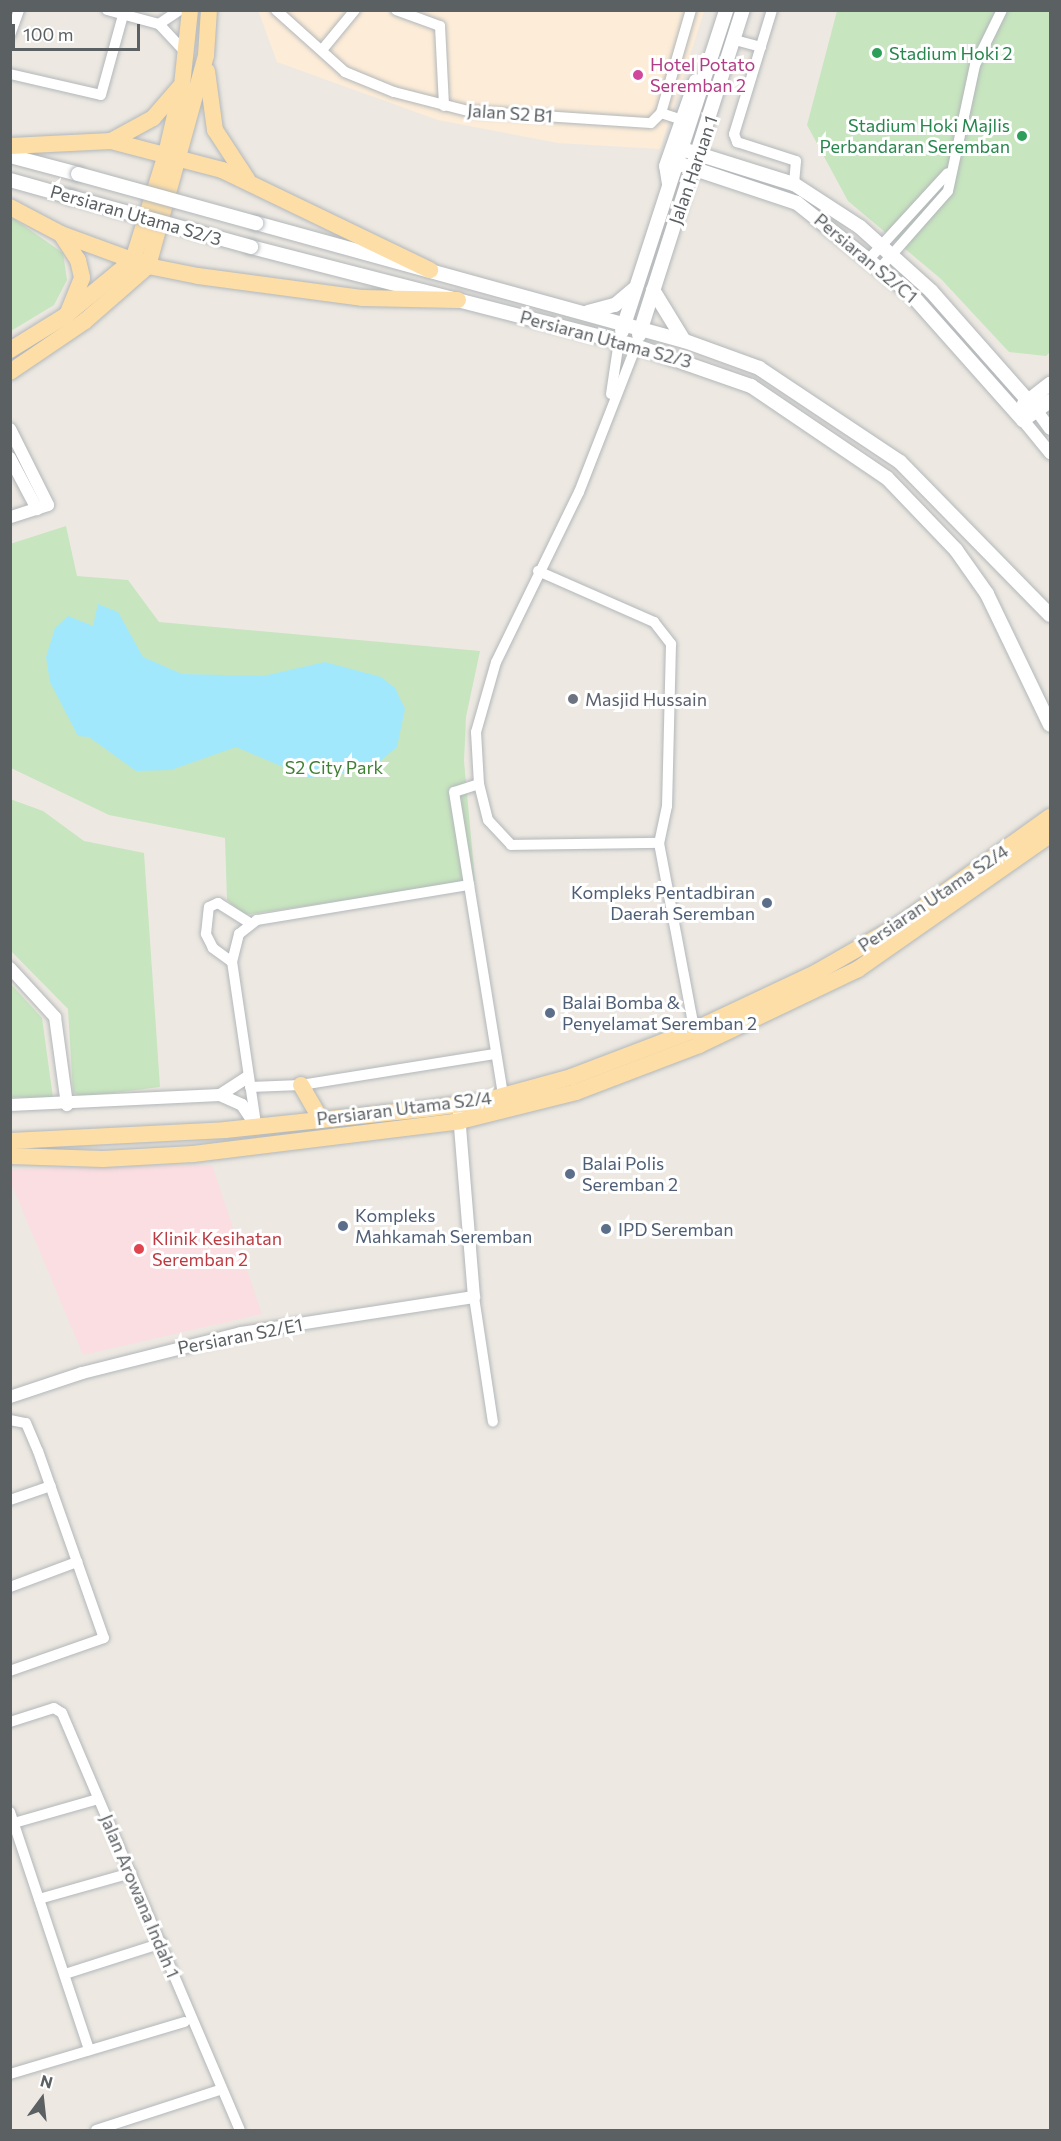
<!DOCTYPE html>
<style>
body{margin:0}
#map{position:relative;width:1061px;height:2141px;overflow:hidden;background:#ede9e2;font-family:Commissioner,sans-serif}
div>[style]{position:absolute}
.commercial>*{inset:0;background:#fdedd8}
.medical>*{inset:0;background:#fadee1}
.green>*{inset:0;background:#c7e5bf}
.water>*{inset:0;background:#a2e8fd}
.roads{filter:drop-shadow(0 0 2px #b3b7ba) drop-shadow(0 0 2px #b3b7ba)}
.minor>*{height:10px;margin:-5px;padding:0 5px;transform-origin:5px;border-radius:5px;background:#fff}
.tertiary>*{height:12px;margin:-6px;padding:0 6px;transform-origin:6px;border-radius:6px;background:#fff}
.secondary>*{height:14px;margin:-7px;padding:0 7px;transform-origin:7px;border-radius:7px;background:#fff}
.primary>*{height:16px;margin:-8px;padding:0 8px;transform-origin:8px;border-radius:8px;background:#fddea7}
.bridges{filter:drop-shadow(0 0 2px #b2b7ba) drop-shadow(0 0 2px #b2b7ba)}
.secondary-bridge>*{height:14px;margin:-7px;padding:0 7px;transform-origin:7px;border-radius:7px;background:#fff}
.dots>*{width:16px;height:16px;translate:-50% -50%;box-sizing:border-box;border:3px solid #fff;border-radius:50%}
span{translate:-50% -50%;white-space:nowrap;text-align:center;line-height:1.15;-webkit-text-stroke:6px #fff;paint-order:stroke}
.leisure-label{font-size:18px;color:#27864d}
.left{translate:0 -50%;text-align:left}
.right{translate:-100% -50%;text-align:right}
.hotel-label{font-size:18px;color:#b23c85}
.street-label{font-size:18px;color:#5b6063}
.worship-label{font-size:18px;color:#5b616d}
.park-label{font-size:18px;color:#408035}
.service-label{font-size:18px;color:#4e5e75}
.health-label{font-size:18px;color:#be3a42}
.frame{position:absolute;inset:0;border:12px solid #5b6063;pointer-events:none}
.north{position:absolute;left:12px;top:2069px;width:60px;height:60px;-webkit-text-stroke:4px #fff;paint-order:stroke;rotate:15deg;font-size:16px;font-weight:700;line-height:24px;text-align:center;color:#5b6063}
.north::after{content:'';display:block;margin:auto;width:21px;height:27px;background:#5b6063;clip-path:polygon(50% 0,100% 100%,50% 72%,0 100%)}
.scale{position:absolute;left:12px;top:24px;width:128px;height:27px;box-sizing:border-box;border:3px solid #5b6063;border-top:0;padding-left:8px;font-size:18px;line-height:21px;white-space:nowrap;color:#5b6063;-webkit-text-stroke:4px #fff;paint-order:stroke}
</style>
<div id="map">
<div class="commercial">
<i style="clip-path:polygon(258px 10px,702px 10px,704px 11px,660px 149px,558px 143px,438px 120px,277px 62px)"></i>
</div>
<div class="medical">
<i style="clip-path:polygon(212px 1165px,262px 1314px,83px 1355px,11px 1183px,11px 1169px)"></i>
</div>
<div class="green">
<i style="clip-path:polygon(837px 11px,1050px 11px,1050px 352px,1046px 356px,1009px 352px,941px 279px,848px 201px,807px 125px)"></i>
<i style="clip-path:polygon(10px 216px,63px 253px,67px 280px,54px 305px,11px 331px)"></i>
<i style="clip-path:polygon(66px 526px,77px 576px,128px 580px,159px 622px,480px 651px,466px 717px,464px 761px,475px 881px,244px 915px,227px 900px,225px 838px,109px 815px,11px 768px,10px 544px)"></i>
<i style="clip-path:polygon(10px 799px,43px 811px,84px 841px,144px 853px,160px 1087px,81px 1097px,73px 1092px,68px 1009px,11px 951px)"></i>
<i style="clip-path:polygon(10px 983px,42px 1018px,53px 1098px,11px 1097px)"></i>
</div>
<div class="water">
<i style="clip-path:polygon(98px 604px,118px 612px,143px 657px,182px 674px,263px 676px,325px 662px,381px 677px,395px 688px,405px 709px,397px 747px,373px 767px,322px 778px,309px 778px,236px 747px,171px 770px,136px 771px,89px 737px,78px 736px,50px 682px,46px 657px,55px 628px,68px 616px,93px 626px)"></i>
</div>
<div class="roads">
<div class="minor">
<i style="left:107px;top:10px;width:54px;rotate:15.1deg"></i>
<i style="left:159px;top:24px;width:38px;rotate:47deg"></i>
<i style="left:276px;top:10px;width:93px;rotate:41.9deg"></i>
<i style="left:345px;top:72px;width:53px;rotate:22.2deg"></i>
<i style="left:394px;top:92px;width:76px;rotate:14.4deg"></i>
<i style="left:468px;top:111px;width:183px;rotate:3.8deg"></i>
<i style="left:651px;top:123px;width:14px;rotate:-45deg"></i>
<i style="left:661px;top:113px;width:107px;rotate:-73.8deg"></i>
<i style="left:396px;top:10px;width:47px;rotate:20deg"></i>
<i style="left:440px;top:26px;width:80px;rotate:87.1deg"></i>
<i style="left:772px;top:10px;width:130px;rotate:107deg"></i>
<i style="left:734px;top:134px;width:9px;rotate:69deg"></i>
<i style="left:737px;top:142px;width:62px;rotate:17.9deg"></i>
<i style="left:796px;top:161px;width:23px;rotate:95deg"></i>
<i style="left:159px;top:24px;width:25px;rotate:-34deg"></i>
<i style="left:10px;top:35px;width:27px;rotate:-70deg"></i>
<i style="left:735px;top:40px;width:27px;rotate:15deg"></i>
<i style="left:322px;top:50px;width:52px;rotate:-50.5deg"></i>
<i style="left:10px;top:74px;width:93px;rotate:13deg"></i>
<i style="left:101px;top:95px;width:83px;rotate:-74.6deg"></i>
<i style="left:661px;top:113px;width:20px;rotate:18deg"></i>
<i style="left:870px;top:258px;width:115px;rotate:-47.5deg"></i>
<i style="left:881px;top:267px;width:101px;rotate:-48.6deg"></i>
<i style="left:948px;top:191px;width:129px;rotate:-77.9deg"></i>
<i style="left:975px;top:65px;width:61px;rotate:-63.9deg"></i>
<i style="left:636px;top:346px;width:157px;rotate:111.3deg"></i>
<i style="left:579px;top:492px;width:189px;rotate:116deg"></i>
<i style="left:496px;top:662px;width:73px;rotate:105.9deg"></i>
<i style="left:476px;top:732px;width:52px;rotate:86.7deg"></i>
<i style="left:479px;top:784px;width:37px;rotate:76deg"></i>
<i style="left:488px;top:820px;width:34px;rotate:47deg"></i>
<i style="left:511px;top:845px;width:148px;rotate:-0.8deg"></i>
<i style="left:659px;top:843px;width:194px;rotate:79.3deg"></i>
<i style="left:611px;top:394px;width:54px;rotate:-81.4deg"></i>
<i style="left:538px;top:571px;width:127px;rotate:23.7deg"></i>
<i style="left:654px;top:622px;width:28px;rotate:52deg"></i>
<i style="left:671px;top:644px;width:162px;rotate:91.4deg"></i>
<i style="left:667px;top:806px;width:38px;rotate:102deg"></i>
<i style="left:479px;top:784px;width:26px;rotate:162deg"></i>
<i style="left:454px;top:792px;width:308px;rotate:80.8deg"></i>
<i style="left:232px;top:962px;width:24px;rotate:-144deg"></i>
<i style="left:213px;top:948px;width:16px;rotate:-117deg"></i>
<i style="left:206px;top:934px;width:27px;rotate:-84deg"></i>
<i style="left:209px;top:907px;width:10px;rotate:-24deg"></i>
<i style="left:218px;top:903px;width:38px;rotate:32deg"></i>
<i style="left:250px;top:1087px;width:51px;rotate:-2.2deg"></i>
<i style="left:301px;top:1085px;width:196px;rotate:-9.1deg"></i>
<i style="left:256px;top:1124px;width:164px;rotate:-98.4deg"></i>
<i style="left:232px;top:962px;width:29px;rotate:-76deg"></i>
<i style="left:239px;top:934px;width:23px;rotate:-38deg"></i>
<i style="left:257px;top:920px;width:215px;rotate:-9.4deg"></i>
<i style="left:474px;top:1297px;width:126px;rotate:81.4deg"></i>
<i style="left:10px;top:1420px;width:16px;rotate:11deg"></i>
<i style="left:26px;top:1423px;width:30px;rotate:67deg"></i>
<i style="left:38px;top:1451px;width:198px;rotate:70.6deg"></i>
<i style="left:104px;top:1638px;width:100px;rotate:160.7deg"></i>
<i style="left:10px;top:1500px;width:43px;rotate:-18.9deg"></i>
<i style="left:10px;top:1587px;width:72px;rotate:-20.5deg"></i>
<i style="left:10px;top:1722px;width:46px;rotate:-17.7deg"></i>
<i style="left:54px;top:1708px;width:9px;rotate:32deg"></i>
<i style="left:62px;top:1713px;width:453px;rotate:66.9deg"></i>
<i style="left:10px;top:1812px;width:251px;rotate:71.6deg"></i>
<i style="left:14px;top:1823px;width:87px;rotate:-15.9deg"></i>
<i style="left:39px;top:1899px;width:96px;rotate:-15.8deg"></i>
<i style="left:65px;top:1974px;width:102px;rotate:-17.7deg"></i>
<i style="left:10px;top:2074px;width:182px;rotate:-16.6deg"></i>
<i style="left:96px;top:2130px;width:129px;rotate:-18deg"></i>
</div>
<div class="tertiary">
<i style="left:1037px;top:411px;width:22px;rotate:54deg"></i>
<i style="left:1023px;top:420px;width:43px;rotate:50.7deg"></i>
<i style="left:10px;top:429px;width:85px;rotate:63.4deg"></i>
<i style="left:48px;top:505px;width:40px;rotate:162deg"></i>
<i style="left:10px;top:458px;width:58px;rotate:62.1deg"></i>
<i style="left:10px;top:968px;width:67px;rotate:47.4deg"></i>
<i style="left:55px;top:1017px;width:89px;rotate:82.2deg"></i>
<i style="left:220px;top:1095px;width:24px;rotate:24deg"></i>
<i style="left:242px;top:1105px;width:25px;rotate:56deg"></i>
<i style="left:10px;top:1105px;width:210px;rotate:-2.7deg"></i>
<i style="left:220px;top:1095px;width:33px;rotate:-33deg"></i>
<i style="left:10px;top:1397px;width:76px;rotate:-18.4deg"></i>
<i style="left:82px;top:1373px;width:164px;rotate:-14.1deg"></i>
<i style="left:241px;top:1333px;width:236px;rotate:-8.8deg"></i>
<i style="left:474px;top:1297px;width:184px;rotate:-94.7deg"></i>
</div>
<div class="secondary">
<i style="left:682px;top:149px;width:117px;rotate:17.4deg"></i>
<i style="left:794px;top:184px;width:79px;rotate:33.1deg"></i>
<i style="left:860px;top:227px;width:96px;rotate:42deg"></i>
<i style="left:931px;top:291px;width:160px;rotate:48.5deg"></i>
<i style="left:10px;top:156px;width:70px;rotate:14.8deg"></i>
<i style="left:677px;top:163px;width:126px;rotate:18.4deg"></i>
<i style="left:797px;top:203px;width:146px;rotate:38.6deg"></i>
<i style="left:911px;top:294px;width:169px;rotate:48.4deg"></i>
<i style="left:1023px;top:420px;width:33px;rotate:-35deg"></i>
<i style="left:10px;top:180px;width:63px;rotate:15.6deg"></i>
<i style="left:669px;top:184px;width:18px;rotate:-99deg"></i>
<i style="left:666px;top:166px;width:90px;rotate:-70.6deg"></i>
<i style="left:256px;top:223px;width:445px;rotate:15.4deg"></i>
<i style="left:685px;top:341px;width:79px;rotate:20deg"></i>
<i style="left:759px;top:368px;width:169px;rotate:33.7deg"></i>
<i style="left:900px;top:462px;width:214px;rotate:45.6deg"></i>
<i style="left:251px;top:247px;width:398px;rotate:14.4deg"></i>
<i style="left:636px;top:346px;width:122px;rotate:19.2deg"></i>
<i style="left:751px;top:386px;width:164px;rotate:34.1deg"></i>
<i style="left:887px;top:478px;width:100px;rotate:46.2deg"></i>
<i style="left:956px;top:550px;width:54px;rotate:54.8deg"></i>
<i style="left:987px;top:594px;width:145px;rotate:64.3deg"></i>
<i style="left:653px;top:290px;width:57px;rotate:58.5deg"></i>
<i style="left:588px;top:312px;width:28px;rotate:-15deg"></i>
<i style="left:615px;top:305px;width:25px;rotate:-40deg"></i>
<i style="left:622px;top:331px;width:337px;rotate:-72deg"></i>
<i style="left:639px;top:335px;width:341px;rotate:-72.3deg"></i>
<i style="left:1024px;top:404px;width:33px;rotate:-38deg"></i>
</div>
<div class="primary">
<i style="left:207px;top:71px;width:60px;rotate:82.3deg"></i>
<i style="left:215px;top:130px;width:59px;rotate:56.9deg"></i>
<i style="left:111px;top:141px;width:48px;rotate:-28.7deg"></i>
<i style="left:153px;top:118px;width:41px;rotate:-48.9deg"></i>
<i style="left:10px;top:146px;width:101px;rotate:-2.8deg"></i>
<i style="left:111px;top:141px;width:115px;rotate:14.6deg"></i>
<i style="left:222px;top:170px;width:231px;rotate:25.7deg"></i>
<i style="left:10px;top:207px;width:58px;rotate:27.9deg"></i>
<i style="left:61px;top:234px;width:93px;rotate:20.2deg"></i>
<i style="left:148px;top:266px;width:51px;rotate:11.3deg"></i>
<i style="left:198px;top:276px;width:165px;rotate:7.6deg"></i>
<i style="left:362px;top:298px;width:96px;rotate:1.2deg"></i>
<i style="left:61px;top:234px;width:31px;rotate:57deg"></i>
<i style="left:78px;top:260px;width:18px;rotate:77deg"></i>
<i style="left:82px;top:278px;width:35px;rotate:112deg"></i>
<i style="left:10px;top:350px;width:65px;rotate:-31.7deg"></i>
<i style="left:65px;top:316px;width:88px;rotate:-39.5deg"></i>
<i style="left:133px;top:260px;width:111px;rotate:-72.7deg"></i>
<i style="left:166px;top:154px;width:71px;rotate:-76.9deg"></i>
<i style="left:182px;top:85px;width:75px;rotate:-83.9deg"></i>
<i style="left:10px;top:372px;width:91px;rotate:-34.2deg"></i>
<i style="left:85px;top:321px;width:84px;rotate:-41.1deg"></i>
<i style="left:148px;top:266px;width:219px;rotate:-74.6deg"></i>
<i style="left:206px;top:55px;width:45px;rotate:-86.2deg"></i>
<i style="left:301px;top:1085px;width:38px;rotate:60deg"></i>
<i style="left:10px;top:1141px;width:215px;rotate:-2.9deg"></i>
<i style="left:225px;top:1130px;width:201px;rotate:-6deg"></i>
<i style="left:425px;top:1109px;width:60px;rotate:-7.7deg"></i>
<i style="left:484px;top:1101px;width:90px;rotate:-15.4deg"></i>
<i style="left:571px;top:1077px;width:132px;rotate:-20.9deg"></i>
<i style="left:694px;top:1030px;width:136px;rotate:-25.2deg"></i>
<i style="left:817px;top:972px;width:95px;rotate:-29.8deg"></i>
<i style="left:899px;top:925px;width:186px;rotate:-35.6deg"></i>
<i style="left:10px;top:1156px;width:93px;rotate:1.8deg"></i>
<i style="left:103px;top:1159px;width:90px;rotate:-3.2deg"></i>
<i style="left:193px;top:1154px;width:269px;rotate:-7deg"></i>
<i style="left:460px;top:1121px;width:120px;rotate:-14deg"></i>
<i style="left:576px;top:1092px;width:132px;rotate:-20.9deg"></i>
<i style="left:699px;top:1045px;width:176px;rotate:-25.5deg"></i>
<i style="left:858px;top:969px;width:234px;rotate:-34.9deg"></i>
</div>
</div>
<div class="bridges">
<div class="secondary-bridge">
<i style="left:78px;top:174px;width:185px;rotate:15.4deg"></i>
<i style="left:71px;top:197px;width:187px;rotate:15.5deg"></i>
</div>
</div>
<div class="dots">
<i style="left:877px;top:53px;background:#2e9e5b"></i>
<i style="left:638px;top:75px;background:#d1479c"></i>
<i style="left:1022px;top:136px;background:#2e9e5b"></i>
<i style="left:573px;top:699px;background:#6b7280"></i>
<i style="left:767px;top:903px;background:#5c6f8a"></i>
<i style="left:550px;top:1013px;background:#5c6f8a"></i>
<i style="left:570px;top:1174px;background:#5c6f8a"></i>
<i style="left:343px;top:1226px;background:#5c6f8a"></i>
<i style="left:606px;top:1229px;background:#5c6f8a"></i>
<i style="left:139px;top:1249px;background:#e0444e"></i>
</div>
<div class="leisure-label">
<span class="left" style="left:889px;top:53px">Stadium Hoki 2</span>
<span class="right" style="left:1010px;top:136px">Stadium Hoki Majlis<br>Perbandaran Seremban</span>
</div>
<div class="hotel-label">
<span class="left" style="left:650px;top:75px">Hotel Potato<br>Seremban 2</span>
</div>
<div class="street-label">
<span style="left:510px;top:113px;rotate:4deg">Jalan S2 B1</span>
<span style="left:693px;top:170px;rotate:-71deg">Jalan Haruan 1</span>
<span style="left:136px;top:215px;rotate:16deg">Persiaran Utama S2/3</span>
<span style="left:866px;top:258px;rotate:40deg">Persiaran S2/C1</span>
<span style="left:606px;top:339px;rotate:15deg">Persiaran Utama S2/3</span>
<span style="left:933px;top:898px;rotate:-34deg">Persiaran Utama S2/4</span>
<span style="left:404px;top:1108px;rotate:-7deg">Persiaran Utama S2/4</span>
<span style="left:240px;top:1336px;rotate:-11deg">Persiaran S2/E1</span>
<span style="left:140px;top:1896px;rotate:67deg">Jalan Arowana Indah 1</span>
</div>
<div class="worship-label">
<span class="left" style="left:585px;top:699px">Masjid Hussain</span>
</div>
<div class="park-label">
<span style="left:334px;top:767px">S2 City Park</span>
</div>
<div class="service-label">
<span class="right" style="left:755px;top:903px">Kompleks Pentadbiran<br>Daerah Seremban</span>
<span class="left" style="left:562px;top:1013px">Balai Bomba &amp;<br>Penyelamat Seremban 2</span>
<span class="left" style="left:582px;top:1174px">Balai Polis<br>Seremban 2</span>
<span class="left" style="left:355px;top:1226px">Kompleks<br>Mahkamah Seremban</span>
<span class="left" style="left:618px;top:1229px">IPD Seremban</span>
</div>
<div class="health-label">
<span class="left" style="left:152px;top:1249px">Klinik Kesihatan<br>Seremban 2</span>
</div>
<div class="frame"></div>
<div class="north">N</div>
<div class="scale">100 m</div>
</div>
